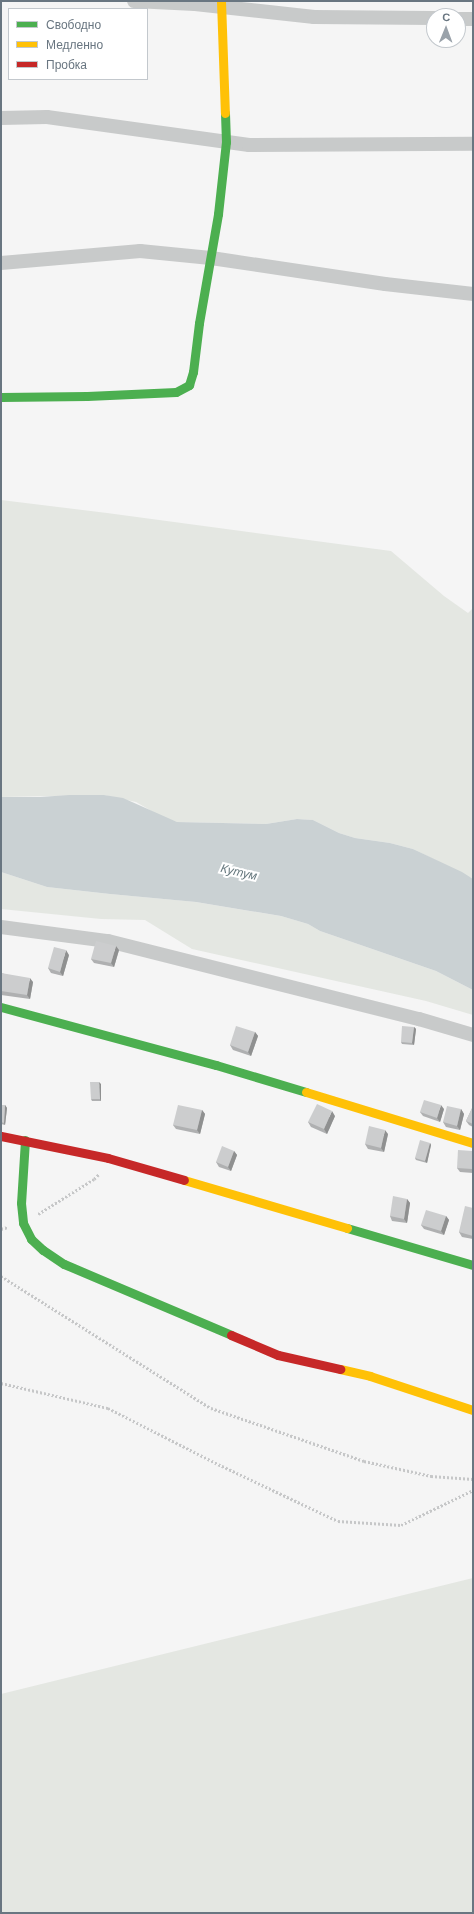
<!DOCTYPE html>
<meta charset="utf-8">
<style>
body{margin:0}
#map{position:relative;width:474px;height:1914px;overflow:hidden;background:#f5f5f5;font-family:Barlow,sans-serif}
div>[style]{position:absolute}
.green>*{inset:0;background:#e4e7e2}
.water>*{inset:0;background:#cad1d3}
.path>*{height:2.5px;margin-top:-1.25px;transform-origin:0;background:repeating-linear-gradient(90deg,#c6c7c8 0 2px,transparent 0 4px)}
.street>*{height:14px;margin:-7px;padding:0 7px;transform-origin:7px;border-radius:7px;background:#c8caca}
.fast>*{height:9px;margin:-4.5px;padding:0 4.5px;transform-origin:4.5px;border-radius:4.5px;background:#4caf50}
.slow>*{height:9px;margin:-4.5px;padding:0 4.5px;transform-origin:4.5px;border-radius:4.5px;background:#ffc107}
.jam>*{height:9px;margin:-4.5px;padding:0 4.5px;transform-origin:4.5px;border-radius:4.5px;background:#c62828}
.wall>*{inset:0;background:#afb0b1}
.shaded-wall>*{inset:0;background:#8f9090}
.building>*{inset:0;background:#cccdce}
span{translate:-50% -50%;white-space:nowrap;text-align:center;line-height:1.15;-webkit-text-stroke:4px #fff;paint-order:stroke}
.water-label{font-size:12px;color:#65777d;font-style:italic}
.frame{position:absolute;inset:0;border:2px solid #697681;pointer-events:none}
.legend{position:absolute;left:8px;top:8px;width:140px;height:72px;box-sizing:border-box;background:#fff;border:1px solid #c3c8cd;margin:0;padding:5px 7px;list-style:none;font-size:12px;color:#697681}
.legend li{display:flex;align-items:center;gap:8px;height:20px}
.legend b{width:20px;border:1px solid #c3c8cd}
.north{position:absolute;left:426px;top:8px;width:40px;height:40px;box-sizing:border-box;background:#fff;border:1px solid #c3c8cd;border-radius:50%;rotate:1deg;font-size:11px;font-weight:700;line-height:16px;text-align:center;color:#697681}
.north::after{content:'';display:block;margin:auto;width:14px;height:18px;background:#9aa2aa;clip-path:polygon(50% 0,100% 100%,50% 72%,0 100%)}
</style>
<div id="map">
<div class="green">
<i style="clip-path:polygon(1px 500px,107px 513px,391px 551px,444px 596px,468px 613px,473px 608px,473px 879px,413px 849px,390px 843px,355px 838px,339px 833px,313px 820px,297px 819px,266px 824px,177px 822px,162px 817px,136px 802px,104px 795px,1px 797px)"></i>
<i style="clip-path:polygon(1px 872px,47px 887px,110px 894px,196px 902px,281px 916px,308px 924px,320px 931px,436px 971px,473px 990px,473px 1015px,426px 1001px,192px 949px,145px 920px,101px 919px,1px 909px)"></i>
<i style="clip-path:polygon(473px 1578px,473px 1913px,1px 1913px,1px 1694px)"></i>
</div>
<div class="water">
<i style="clip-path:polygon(69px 795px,104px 795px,123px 798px,177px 822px,266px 824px,297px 819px,313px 820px,339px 833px,355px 838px,390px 843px,413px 849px,462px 872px,473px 879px,473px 990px,436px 971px,320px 931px,308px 924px,281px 916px,196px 902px,110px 894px,47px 887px,1px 872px,1px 797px,40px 797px)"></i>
</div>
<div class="path">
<i style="left:38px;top:1214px;width:66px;rotate:-32deg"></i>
<i style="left:94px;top:1179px;width:8px;rotate:-45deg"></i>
<i style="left:1px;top:1229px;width:7px;rotate:-16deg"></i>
<i style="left:1px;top:1276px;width:248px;rotate:32.2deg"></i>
<i style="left:211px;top:1408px;width:162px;rotate:19.1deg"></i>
<i style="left:364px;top:1461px;width:69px;rotate:12.6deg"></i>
<i style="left:431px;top:1476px;width:42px;rotate:4.1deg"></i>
<i style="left:1px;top:1383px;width:110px;rotate:13.2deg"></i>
<i style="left:108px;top:1408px;width:128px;rotate:27deg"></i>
<i style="left:222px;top:1466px;width:128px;rotate:25.4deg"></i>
<i style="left:338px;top:1521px;width:63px;rotate:3.6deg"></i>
<i style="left:401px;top:1525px;width:80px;rotate:-25.9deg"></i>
</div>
<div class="street">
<i style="left:134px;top:1px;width:61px;rotate:2.8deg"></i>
<i style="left:195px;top:4px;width:120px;rotate:6.2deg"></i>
<i style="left:314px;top:17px;width:120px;rotate:0.5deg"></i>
<i style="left:458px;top:19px;width:15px"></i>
<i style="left:1px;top:118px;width:46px;rotate:-1.2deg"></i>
<i style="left:47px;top:117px;width:204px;rotate:7.9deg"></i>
<i style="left:249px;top:145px;width:224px;rotate:-0.3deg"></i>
<i style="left:1px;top:263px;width:140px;rotate:-4.9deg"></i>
<i style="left:140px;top:251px;width:71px;rotate:5.6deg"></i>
<i style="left:211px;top:258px;width:176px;rotate:8.5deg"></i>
<i style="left:385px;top:284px;width:89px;rotate:6.5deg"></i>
<i style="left:1px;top:927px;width:108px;rotate:7.5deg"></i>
<i style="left:108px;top:941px;width:321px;rotate:14.1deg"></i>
<i style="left:419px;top:1019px;width:56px;rotate:16.5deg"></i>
</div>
<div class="fast">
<i style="left:1px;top:397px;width:86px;rotate:-0.7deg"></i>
<i style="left:87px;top:396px;width:89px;rotate:-2.6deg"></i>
<i style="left:176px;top:392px;width:15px;rotate:-28deg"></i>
<i style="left:189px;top:385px;width:14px;rotate:-73deg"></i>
<i style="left:193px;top:372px;width:49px;rotate:-83deg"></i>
<i style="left:199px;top:323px;width:111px;rotate:-80.1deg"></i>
<i style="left:218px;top:214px;width:72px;rotate:-83.7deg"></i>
<i style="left:226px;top:142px;width:29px;rotate:-92deg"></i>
<i style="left:1px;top:1007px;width:223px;rotate:15.1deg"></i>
<i style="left:216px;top:1065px;width:94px;rotate:16.7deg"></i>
<i style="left:25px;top:1140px;width:63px;rotate:93.6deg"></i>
<i style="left:21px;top:1203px;width:20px;rotate:84deg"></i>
<i style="left:23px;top:1223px;width:18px;rotate:63deg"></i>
<i style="left:31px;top:1239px;width:16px;rotate:43deg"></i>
<i style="left:43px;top:1250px;width:25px;rotate:34deg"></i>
<i style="left:64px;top:1264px;width:181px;rotate:23deg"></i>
<i style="left:347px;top:1228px;width:131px;rotate:16.4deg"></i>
</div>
<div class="slow">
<i style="left:221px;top:1px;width:112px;rotate:88deg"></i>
<i style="left:306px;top:1092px;width:175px;rotate:17deg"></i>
<i style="left:184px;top:1180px;width:170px;rotate:16.4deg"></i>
<i style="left:340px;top:1369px;width:31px;rotate:13deg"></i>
<i style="left:370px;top:1376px;width:108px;rotate:18.3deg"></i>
</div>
<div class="jam">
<i style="left:1px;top:1136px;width:109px;rotate:11.6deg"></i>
<i style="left:108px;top:1158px;width:79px;rotate:16.1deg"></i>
<i style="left:231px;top:1335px;width:51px;rotate:23.1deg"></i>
<i style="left:278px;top:1355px;width:64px;rotate:12.7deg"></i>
</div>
<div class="wall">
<i style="clip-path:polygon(119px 950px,114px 967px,94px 963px,91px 959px)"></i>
<i style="clip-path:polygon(69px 955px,63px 976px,51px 973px,48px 968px)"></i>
<i style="clip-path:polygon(1px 973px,33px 982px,30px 999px,1px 995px)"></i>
<i style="clip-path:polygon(414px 1027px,416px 1029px,414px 1045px,402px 1044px,401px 1042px)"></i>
<i style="clip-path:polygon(255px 1032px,258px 1036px,251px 1056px,233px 1050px,230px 1045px)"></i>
<i style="clip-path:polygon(101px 1084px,101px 1101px,92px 1101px,91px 1099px)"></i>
<i style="clip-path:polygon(1px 1105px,5px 1105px,7px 1108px,5px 1125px,1px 1124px)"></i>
<i style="clip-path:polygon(473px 1106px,473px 1127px,469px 1125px,466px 1121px)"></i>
<i style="clip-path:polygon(444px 1109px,440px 1122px,423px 1116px,420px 1112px)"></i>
<i style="clip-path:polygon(461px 1109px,464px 1114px,460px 1130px,446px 1127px,443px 1122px)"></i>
<i style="clip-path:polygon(202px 1110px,205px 1114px,200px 1134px,176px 1129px,173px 1125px)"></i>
<i style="clip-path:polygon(335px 1116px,327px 1134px,311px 1127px,308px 1122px)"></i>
<i style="clip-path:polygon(388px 1134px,384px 1152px,368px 1149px,365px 1144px)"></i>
<i style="clip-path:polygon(430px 1143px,431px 1145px,427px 1163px,416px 1160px,415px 1158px)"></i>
<i style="clip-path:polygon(234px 1151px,237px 1155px,231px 1171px,219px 1167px,216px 1162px)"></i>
<i style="clip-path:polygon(473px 1152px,473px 1173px,460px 1172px,457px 1168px)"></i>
<i style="clip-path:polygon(407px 1199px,410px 1203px,407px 1223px,392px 1221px,390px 1216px)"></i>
<i style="clip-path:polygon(473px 1208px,473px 1239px,462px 1237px,459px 1232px)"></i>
<i style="clip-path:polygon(446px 1216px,449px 1220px,444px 1235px,424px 1229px,421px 1225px)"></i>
</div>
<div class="shaded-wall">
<i style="clip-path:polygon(116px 946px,119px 950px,114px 967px,111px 963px)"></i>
<i style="clip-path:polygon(66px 950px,69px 955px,63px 976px,60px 972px)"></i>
<i style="clip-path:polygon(30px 978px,33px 982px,30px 999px,27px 995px)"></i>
<i style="clip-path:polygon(414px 1027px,416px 1029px,414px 1045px,412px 1043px)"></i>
<i style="clip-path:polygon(255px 1032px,258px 1036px,251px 1056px,248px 1052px)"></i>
<i style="clip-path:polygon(99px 1082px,101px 1084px,101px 1101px,100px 1099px)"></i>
<i style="clip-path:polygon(5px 1105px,7px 1108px,5px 1125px,4px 1123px)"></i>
<i style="clip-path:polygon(441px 1105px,444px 1109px,440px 1122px,437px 1118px)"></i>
<i style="clip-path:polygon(461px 1109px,464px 1114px,460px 1130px,457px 1126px)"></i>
<i style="clip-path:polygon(202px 1110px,205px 1114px,200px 1134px,197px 1130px)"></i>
<i style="clip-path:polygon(332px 1111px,335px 1116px,327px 1134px,324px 1129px)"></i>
<i style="clip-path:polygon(385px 1130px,388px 1134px,384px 1152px,381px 1148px)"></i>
<i style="clip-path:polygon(430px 1143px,431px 1145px,427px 1163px,425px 1161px)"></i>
<i style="clip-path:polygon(234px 1151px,237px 1155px,231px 1171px,228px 1167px)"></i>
<i style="clip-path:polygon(472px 1151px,473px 1152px,473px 1171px,472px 1169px)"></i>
<i style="clip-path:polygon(407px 1199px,410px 1203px,407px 1223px,404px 1219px)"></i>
<i style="clip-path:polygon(446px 1216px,449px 1220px,444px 1235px,441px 1231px)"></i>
</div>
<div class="building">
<i style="clip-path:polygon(96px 941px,116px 946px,111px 963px,91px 959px)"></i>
<i style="clip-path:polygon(54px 947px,66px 950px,60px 972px,48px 968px)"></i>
<i style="clip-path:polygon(1px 973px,30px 978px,27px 995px,1px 991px)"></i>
<i style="clip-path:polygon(236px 1026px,255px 1032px,248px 1052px,230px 1045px)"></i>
<i style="clip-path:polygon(402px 1026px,414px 1027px,412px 1043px,401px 1042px)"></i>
<i style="clip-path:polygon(90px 1082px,99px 1082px,100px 1099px,91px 1099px)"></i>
<i style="clip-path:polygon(424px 1100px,441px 1105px,437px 1118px,420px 1112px)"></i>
<i style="clip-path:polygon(317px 1104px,332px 1111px,324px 1129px,308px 1122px)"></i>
<i style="clip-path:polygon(1px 1105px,5px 1105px,4px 1123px,1px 1122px)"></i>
<i style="clip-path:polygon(178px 1105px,202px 1110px,197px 1130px,173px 1125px)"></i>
<i style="clip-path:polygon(447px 1106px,461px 1109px,457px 1126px,443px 1122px)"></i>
<i style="clip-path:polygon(473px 1106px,473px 1124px,466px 1121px)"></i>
<i style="clip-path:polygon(369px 1126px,385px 1130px,381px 1148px,365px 1144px)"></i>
<i style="clip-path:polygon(420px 1140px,430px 1143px,425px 1161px,415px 1158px)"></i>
<i style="clip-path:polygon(222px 1146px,234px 1151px,228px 1167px,216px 1162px)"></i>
<i style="clip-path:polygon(458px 1150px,472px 1151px,472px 1169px,457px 1168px)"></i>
<i style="clip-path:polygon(393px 1196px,407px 1199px,404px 1219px,390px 1216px)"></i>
<i style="clip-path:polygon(465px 1206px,473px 1208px,473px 1236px,459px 1232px)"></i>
<i style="clip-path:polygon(426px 1210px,446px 1216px,441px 1231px,421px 1225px)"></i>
</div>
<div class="water-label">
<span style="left:239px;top:872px;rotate:13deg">Кутум</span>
</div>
<div class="frame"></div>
<ul class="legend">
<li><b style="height:5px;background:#4caf50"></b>Свободно</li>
<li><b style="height:5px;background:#ffc107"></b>Медленно</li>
<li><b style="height:5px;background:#c62828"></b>Пробка</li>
</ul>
<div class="north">С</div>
</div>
